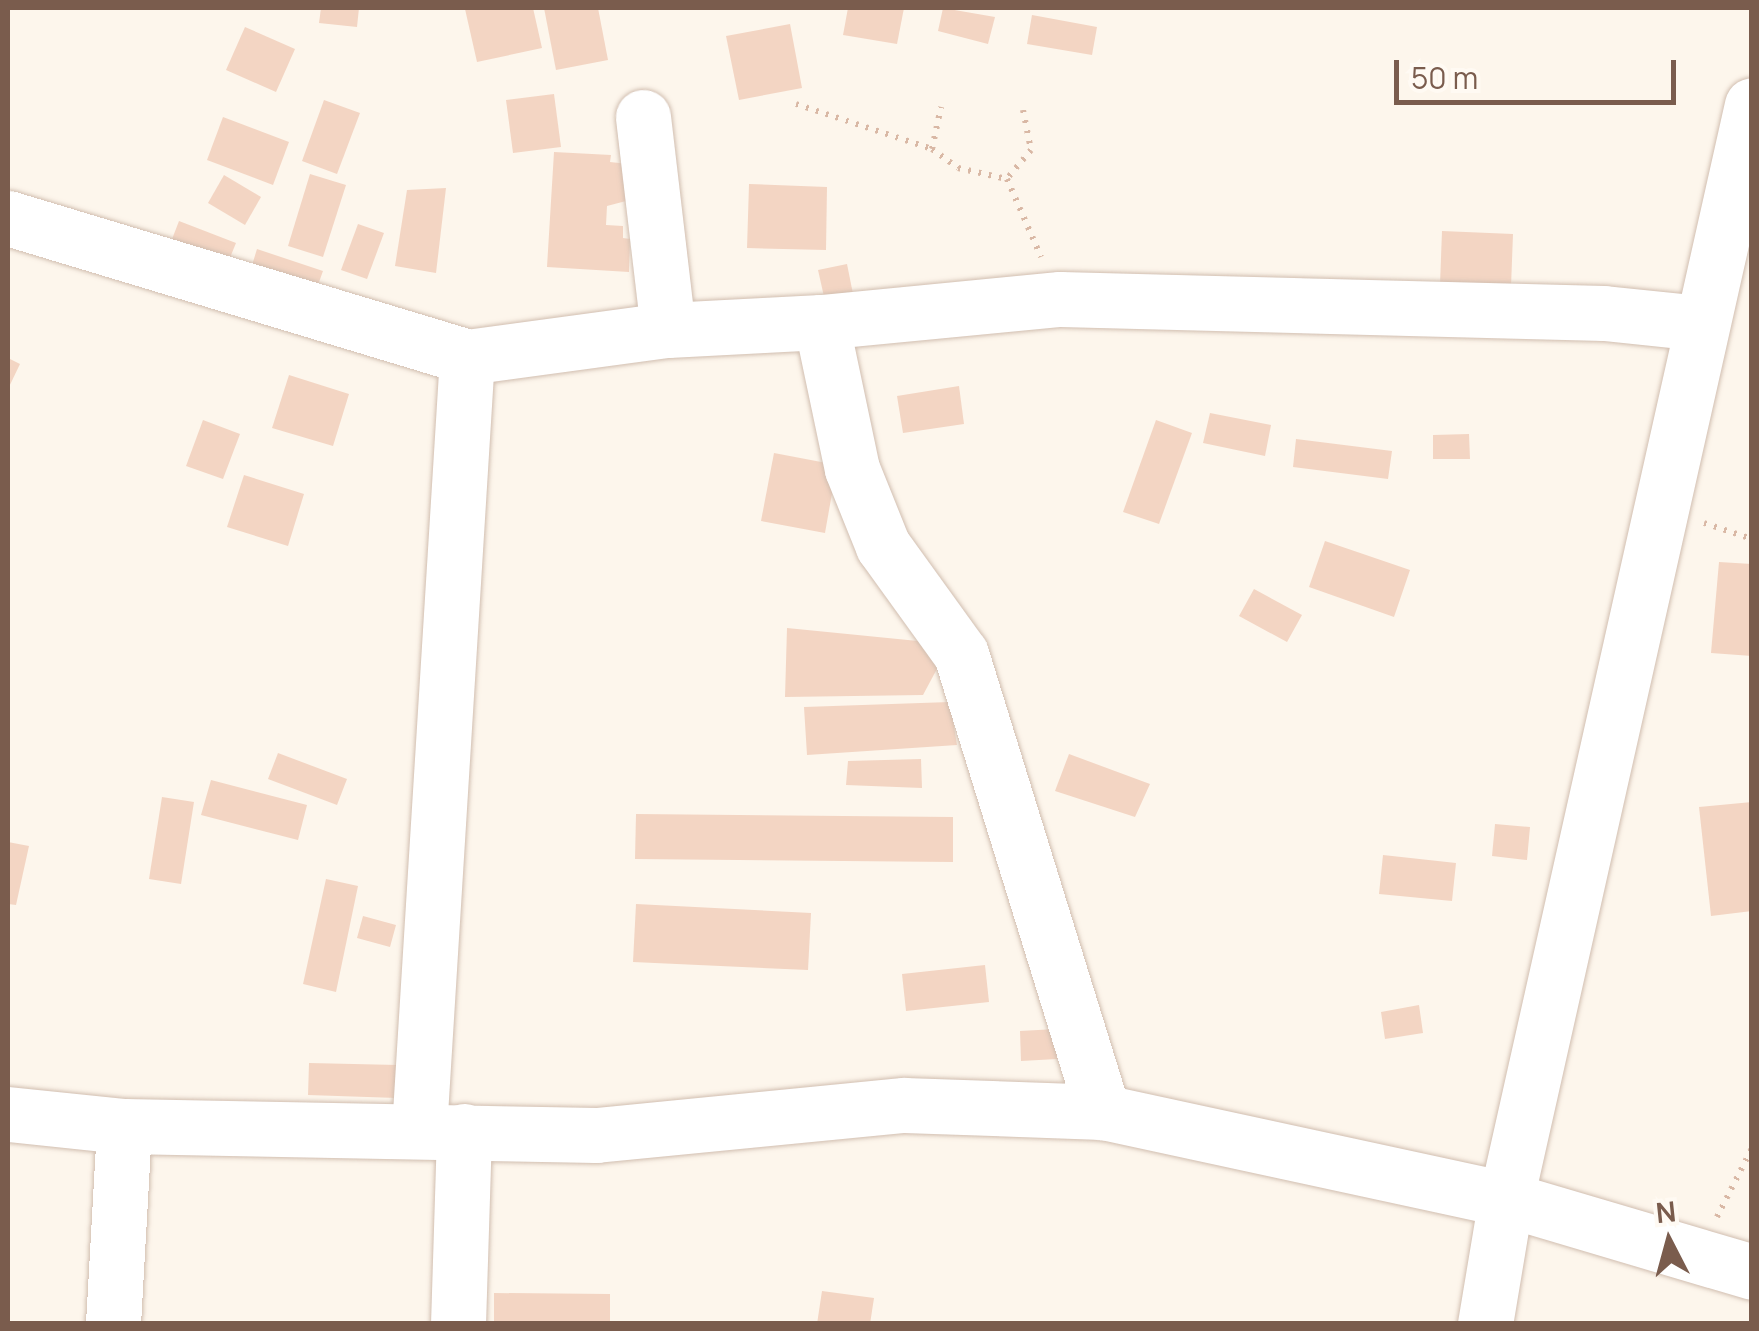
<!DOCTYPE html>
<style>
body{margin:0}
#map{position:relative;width:1759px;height:1331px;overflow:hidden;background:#fdf6ec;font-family:Manrope,sans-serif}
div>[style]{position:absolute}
.building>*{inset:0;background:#f3d5c3}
.path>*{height:6px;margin-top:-3px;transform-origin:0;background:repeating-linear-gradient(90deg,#d9b8a5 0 2.5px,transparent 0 10.5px)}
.roads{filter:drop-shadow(0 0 2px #d1beb0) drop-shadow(0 0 2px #d1beb0)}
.minor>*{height:55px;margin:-27.5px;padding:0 27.5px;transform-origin:27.5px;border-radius:27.5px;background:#fff}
span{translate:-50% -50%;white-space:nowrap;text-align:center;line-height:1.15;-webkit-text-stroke:8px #fffaf3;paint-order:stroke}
.frame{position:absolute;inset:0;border:10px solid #7a5c4d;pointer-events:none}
.north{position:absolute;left:1619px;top:1191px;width:100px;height:100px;-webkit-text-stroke:8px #fffaf3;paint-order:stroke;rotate:354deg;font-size:28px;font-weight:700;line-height:40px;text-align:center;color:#7a5c4d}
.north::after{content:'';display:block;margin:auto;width:35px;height:45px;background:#7a5c4d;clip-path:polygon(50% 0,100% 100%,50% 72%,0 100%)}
.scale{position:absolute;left:1394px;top:60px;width:282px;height:45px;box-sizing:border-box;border:5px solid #7a5c4d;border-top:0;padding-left:12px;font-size:30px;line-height:35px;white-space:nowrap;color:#7a5c4d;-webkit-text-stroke:8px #fffaf3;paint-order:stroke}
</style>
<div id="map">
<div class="building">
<i style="clip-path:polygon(321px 8px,359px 8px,357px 27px,319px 23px)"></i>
<i style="clip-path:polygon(533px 8px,542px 48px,477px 62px,465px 9px)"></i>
<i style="clip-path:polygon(544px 8px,598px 8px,608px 60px,556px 70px)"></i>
<i style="clip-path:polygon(848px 8px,904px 8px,897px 44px,843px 35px)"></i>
<i style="clip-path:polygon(943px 8px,995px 17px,988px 44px,938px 31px)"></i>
<i style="clip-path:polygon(1032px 15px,1097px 27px,1092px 55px,1027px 44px)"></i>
<i style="clip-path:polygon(790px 24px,802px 88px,739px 100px,726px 36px)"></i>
<i style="clip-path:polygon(245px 27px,295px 49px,276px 92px,226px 70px)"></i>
<i style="clip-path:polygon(554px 94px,561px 147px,513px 153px,506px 100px)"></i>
<i style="clip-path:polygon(324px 100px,360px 113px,337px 174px,302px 161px)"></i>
<i style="clip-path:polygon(223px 117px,289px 142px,273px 185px,207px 160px)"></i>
<i style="clip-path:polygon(554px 152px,611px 155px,610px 162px,628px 164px,626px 201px,607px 206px,606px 225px,623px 226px,623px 238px,630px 239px,629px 272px,547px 267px)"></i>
<i style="clip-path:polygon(310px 174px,346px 185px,323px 257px,288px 246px)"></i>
<i style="clip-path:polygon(224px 175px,261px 197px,245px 225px,208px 203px)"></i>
<i style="clip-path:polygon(749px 184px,827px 187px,826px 250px,747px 248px)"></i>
<i style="clip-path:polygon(446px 188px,436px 273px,395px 266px,407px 190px)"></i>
<i style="clip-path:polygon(179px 221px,236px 243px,227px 265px,169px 247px)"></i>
<i style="clip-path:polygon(358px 224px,384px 233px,367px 279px,341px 270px)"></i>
<i style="clip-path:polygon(1442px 231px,1513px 234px,1511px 287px,1440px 285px)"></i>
<i style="clip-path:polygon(257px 249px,323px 271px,314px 296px,249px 275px)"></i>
<i style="clip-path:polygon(847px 264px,853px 294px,825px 301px,818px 270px)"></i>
<i style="clip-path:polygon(8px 358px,20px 364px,8px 389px)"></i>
<i style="clip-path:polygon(289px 375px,349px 394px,333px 446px,272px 428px)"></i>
<i style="clip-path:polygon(959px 386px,964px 424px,903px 433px,897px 396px)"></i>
<i style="clip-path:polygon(1210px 413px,1271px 425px,1265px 456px,1203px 443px)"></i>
<i style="clip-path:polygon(203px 420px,240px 434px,223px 479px,186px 466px)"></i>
<i style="clip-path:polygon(1156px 420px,1192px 433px,1159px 524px,1123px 512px)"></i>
<i style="clip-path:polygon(1469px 434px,1470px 459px,1433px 459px,1433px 435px)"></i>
<i style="clip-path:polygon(1296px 439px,1392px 451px,1388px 479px,1293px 467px)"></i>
<i style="clip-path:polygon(774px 453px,837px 465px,825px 533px,761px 521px)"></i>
<i style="clip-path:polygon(244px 475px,304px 494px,288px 546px,227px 527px)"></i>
<i style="clip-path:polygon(1325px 541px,1410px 570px,1394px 617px,1309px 587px)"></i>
<i style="clip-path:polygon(1719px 562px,1752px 564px,1752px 656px,1711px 653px)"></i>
<i style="clip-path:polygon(1254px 589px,1302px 615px,1287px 642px,1239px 616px)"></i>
<i style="clip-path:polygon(787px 628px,938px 643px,938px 667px,923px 695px,785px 697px)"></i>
<i style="clip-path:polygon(950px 702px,957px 745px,807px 755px,804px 707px)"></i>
<i style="clip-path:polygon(278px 753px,347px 779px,337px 805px,268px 779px)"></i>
<i style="clip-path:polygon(1069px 754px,1150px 784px,1135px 817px,1055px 791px)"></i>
<i style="clip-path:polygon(921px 759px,922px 788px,846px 785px,848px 761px)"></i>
<i style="clip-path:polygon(211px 780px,307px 805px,298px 840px,201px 815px)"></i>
<i style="clip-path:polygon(162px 797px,194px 802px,181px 884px,149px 879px)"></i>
<i style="clip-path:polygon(1752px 802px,1752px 911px,1711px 916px,1699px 807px)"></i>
<i style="clip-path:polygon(636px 814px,953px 817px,953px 862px,635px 859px)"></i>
<i style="clip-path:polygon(1495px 824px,1530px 827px,1527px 860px,1492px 856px)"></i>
<i style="clip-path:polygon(8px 842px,29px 846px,16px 905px,8px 904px)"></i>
<i style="clip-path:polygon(1383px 855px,1456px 863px,1452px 901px,1379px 894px)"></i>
<i style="clip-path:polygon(326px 879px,358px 886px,336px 992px,303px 984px)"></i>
<i style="clip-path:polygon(636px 904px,811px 913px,808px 970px,633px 962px)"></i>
<i style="clip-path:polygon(363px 916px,396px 925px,390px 947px,357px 938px)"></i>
<i style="clip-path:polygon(985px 965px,989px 1002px,906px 1011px,902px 974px)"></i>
<i style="clip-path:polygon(1419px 1005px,1423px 1033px,1385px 1039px,1381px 1012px)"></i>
<i style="clip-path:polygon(1074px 1028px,1075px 1058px,1021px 1061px,1020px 1031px)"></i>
<i style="clip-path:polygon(309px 1063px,398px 1065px,397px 1098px,308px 1095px)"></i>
<i style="clip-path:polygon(822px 1291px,874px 1298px,870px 1324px,817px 1324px)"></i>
<i style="clip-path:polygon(494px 1293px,610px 1294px,610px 1324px,494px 1324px)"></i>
</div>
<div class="path">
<i style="left:796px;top:104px;width:143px;rotate:18.3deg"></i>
<i style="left:932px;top:149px;width:32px;rotate:36deg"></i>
<i style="left:958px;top:168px;width:50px;rotate:12.7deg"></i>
<i style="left:1023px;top:110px;width:41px;rotate:78.7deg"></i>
<i style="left:1031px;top:150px;width:38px;rotate:130deg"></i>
<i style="left:1007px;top:179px;width:85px;rotate:66.4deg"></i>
<i style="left:932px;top:149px;width:43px;rotate:-77.9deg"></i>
<i style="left:1704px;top:523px;width:51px;rotate:18.4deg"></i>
<i style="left:1717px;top:1217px;width:77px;rotate:-63.1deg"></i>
</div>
<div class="roads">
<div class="minor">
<i style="left:643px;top:117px;width:214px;rotate:83.3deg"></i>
<i style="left:8px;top:218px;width:480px;rotate:16.8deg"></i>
<i style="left:467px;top:357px;width:203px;rotate:-7.7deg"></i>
<i style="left:668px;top:330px;width:153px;rotate:-3deg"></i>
<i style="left:821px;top:322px;width:150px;rotate:78.1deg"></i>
<i style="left:852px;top:469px;width:83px;rotate:68.1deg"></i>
<i style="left:883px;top:546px;width:133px;rotate:54.2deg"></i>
<i style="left:961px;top:654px;width:480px;rotate:72.8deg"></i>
<i style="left:821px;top:322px;width:240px;rotate:-5.5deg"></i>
<i style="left:1060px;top:299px;width:544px;rotate:1.47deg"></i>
<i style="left:1604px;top:313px;width:98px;rotate:5.9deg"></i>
<i style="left:8px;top:1114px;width:117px;rotate:5.9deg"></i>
<i style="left:124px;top:1126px;width:472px;rotate:1.1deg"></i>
<i style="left:596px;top:1135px;width:309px;rotate:-5.6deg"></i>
<i style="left:904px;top:1105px;width:199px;rotate:2deg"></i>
<i style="left:1103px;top:1112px;width:412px;rotate:12.2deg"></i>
<i style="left:1506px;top:1199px;width:257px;rotate:16.5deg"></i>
<i style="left:419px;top:1130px;width:774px;rotate:-86.45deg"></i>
<i style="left:113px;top:1324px;width:198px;rotate:-86.8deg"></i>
<i style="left:458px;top:1324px;width:193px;rotate:-88.2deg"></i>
<i style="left:1485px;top:1324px;width:127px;rotate:-80.5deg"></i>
<i style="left:1506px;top:1199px;width:1121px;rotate:-77.33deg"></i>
</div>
</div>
<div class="frame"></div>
<div class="north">N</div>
<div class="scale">50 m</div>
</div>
